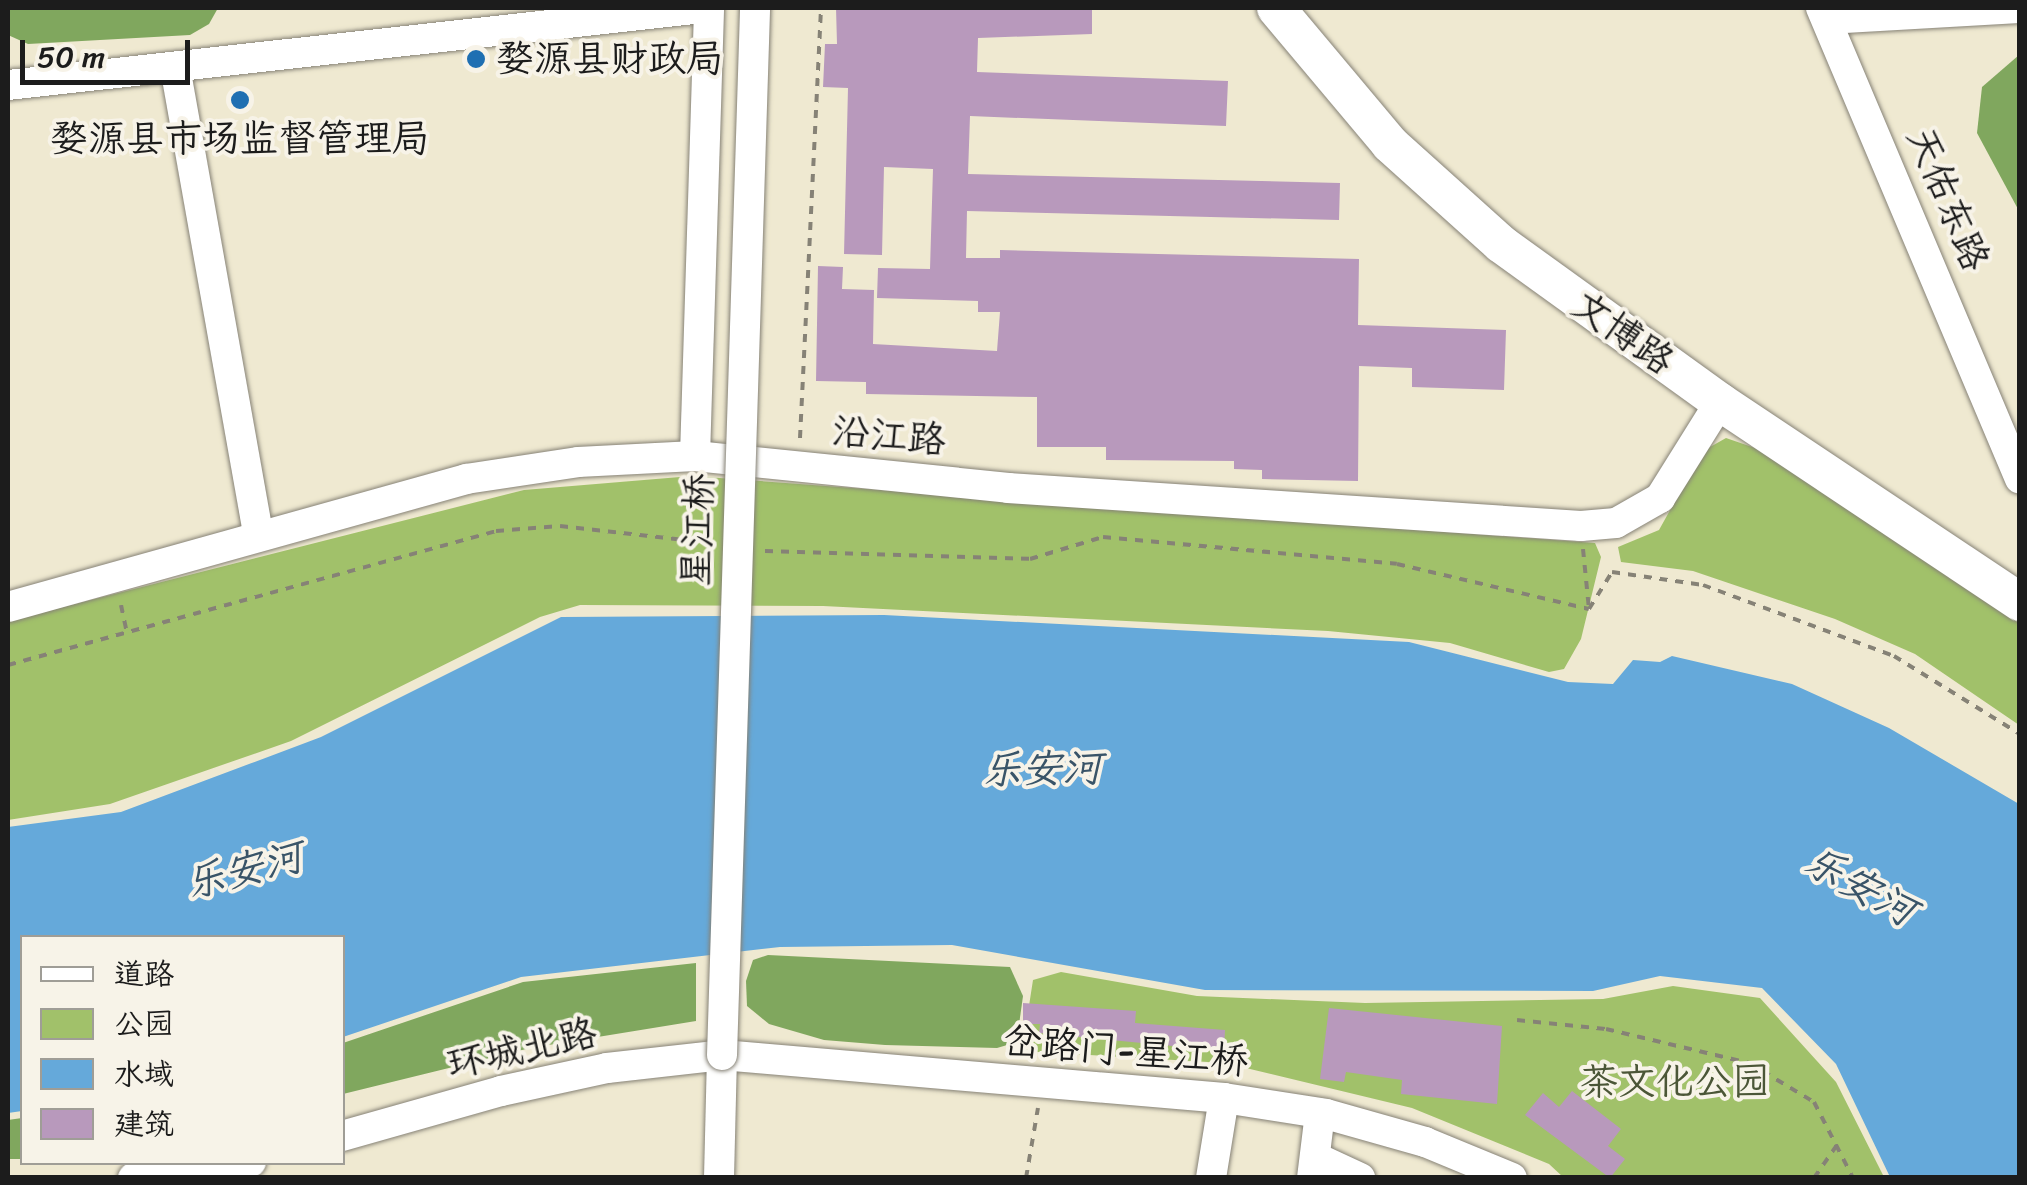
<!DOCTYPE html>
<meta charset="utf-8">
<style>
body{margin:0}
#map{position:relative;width:2027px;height:1185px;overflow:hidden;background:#efe9d1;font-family:Sriracha,"LXGW WenKai TC",sans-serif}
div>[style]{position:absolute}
.green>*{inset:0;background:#a1c16a}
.forest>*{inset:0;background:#80a75e}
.water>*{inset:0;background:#65a9da}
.building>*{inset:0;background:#b899bc}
.path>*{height:4px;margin-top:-2px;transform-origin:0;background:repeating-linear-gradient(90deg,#868276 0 8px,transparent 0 16px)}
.roads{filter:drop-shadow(0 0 2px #868276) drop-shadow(0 0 2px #868276)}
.minor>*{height:30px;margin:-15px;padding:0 15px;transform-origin:15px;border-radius:15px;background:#fff}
.major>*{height:38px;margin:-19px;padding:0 19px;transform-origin:19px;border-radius:19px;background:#fff}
.bridges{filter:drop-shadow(0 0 2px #868276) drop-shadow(0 0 2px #868276)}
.minor-bridge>*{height:30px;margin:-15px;padding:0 15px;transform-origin:15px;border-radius:15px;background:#fff}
.dots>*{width:28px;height:28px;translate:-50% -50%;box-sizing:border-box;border:5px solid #f7f3e8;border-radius:50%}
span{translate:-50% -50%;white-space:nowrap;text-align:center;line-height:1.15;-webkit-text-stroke:8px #f7f3e8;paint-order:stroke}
.poi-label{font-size:38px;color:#1c1c1c}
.left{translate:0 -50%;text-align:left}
.street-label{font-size:38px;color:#1c1c1c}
.park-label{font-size:38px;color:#4b5637}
.water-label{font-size:40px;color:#395468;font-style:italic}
.frame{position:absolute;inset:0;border:10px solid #1c1c1c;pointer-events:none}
.legend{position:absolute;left:20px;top:935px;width:325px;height:230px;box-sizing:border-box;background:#f7f3e8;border:2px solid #9f9d96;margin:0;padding:12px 18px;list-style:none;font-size:30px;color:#1c1c1c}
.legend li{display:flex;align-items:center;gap:20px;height:50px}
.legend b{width:50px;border:2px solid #9f9d96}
.scale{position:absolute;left:20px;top:40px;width:170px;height:45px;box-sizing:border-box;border:5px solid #1c1c1c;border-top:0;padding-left:12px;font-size:30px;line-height:35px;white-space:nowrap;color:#1c1c1c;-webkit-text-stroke:8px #f7f3e8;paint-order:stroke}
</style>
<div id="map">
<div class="green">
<i style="clip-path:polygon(1726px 438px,1755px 448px,2019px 618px,2019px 725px,1915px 654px,1835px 619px,1693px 571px,1621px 562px,1618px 547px,1659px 530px,1703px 451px)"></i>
<i style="clip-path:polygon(692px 476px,1595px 543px,1601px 557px,1581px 639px,1564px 669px,1549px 672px,1450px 643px,1328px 631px,823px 606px,580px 605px,540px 617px,291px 741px,110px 804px,8px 820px,8px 621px,524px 490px)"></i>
<i style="clip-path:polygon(1061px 972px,1197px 996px,1365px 1003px,1603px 999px,1673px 986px,1760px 998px,1836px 1082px,1884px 1177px,1563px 1177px,1549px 1164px,1412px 1108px,1225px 1063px,1022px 1051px,1033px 980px)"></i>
</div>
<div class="forest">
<i style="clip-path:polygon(8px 8px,218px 8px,209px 24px,190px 35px,28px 44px,8px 35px)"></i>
<i style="clip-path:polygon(2019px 55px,2019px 211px,1977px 133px,1982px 87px)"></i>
<i style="clip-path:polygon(768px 955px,1010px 967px,1023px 996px,1018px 1032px,1014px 1043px,997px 1048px,885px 1045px,824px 1040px,769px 1024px,747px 1006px,746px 981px,753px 960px)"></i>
<i style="clip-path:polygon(696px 963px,696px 1021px,530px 1048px,343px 1094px,343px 1043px,523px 982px)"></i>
<i style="clip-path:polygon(22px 1118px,22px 1159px,8px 1159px,8px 1120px)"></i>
</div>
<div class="water">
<i style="clip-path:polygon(884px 615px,1409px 642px,1568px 682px,1613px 684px,1633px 660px,1660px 662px,1672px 656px,1792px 684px,1889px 728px,2019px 804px,2019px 1177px,1890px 1177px,1836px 1064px,1762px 988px,1660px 976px,1593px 991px,1205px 990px,952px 945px,780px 947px,521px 977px,343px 1037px,342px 938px,22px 938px,22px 1111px,8px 1113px,8px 827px,121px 812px,321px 737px,561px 617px)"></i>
</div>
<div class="building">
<i style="clip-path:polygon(836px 8px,1092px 8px,1092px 34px,978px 38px,977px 72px,1228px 81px,1226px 126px,970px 116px,968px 174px,1340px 183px,1339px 220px,967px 211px,966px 258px,1000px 258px,1000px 250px,1359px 259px,1358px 325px,1506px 330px,1504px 390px,1412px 387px,1412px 368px,1359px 366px,1358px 481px,1262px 479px,1262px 470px,1234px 469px,1234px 461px,1106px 460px,1106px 447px,1037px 447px,1037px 397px,866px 394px,866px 382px,816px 381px,818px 266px,843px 267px,842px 289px,874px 290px,873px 344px,997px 351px,1000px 312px,978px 312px,978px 301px,877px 298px,878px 268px,930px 269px,933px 169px,884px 167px,882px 255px,844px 254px,848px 88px,823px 87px,825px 44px,837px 44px)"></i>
<i style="clip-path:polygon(1023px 1003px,1136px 1011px,1135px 1023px,1225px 1030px,1224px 1051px,1039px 1033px,1040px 1024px,1023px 1024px)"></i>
<i style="clip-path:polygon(1329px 1008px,1502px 1026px,1497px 1104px,1401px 1094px,1402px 1080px,1346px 1072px,1344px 1082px,1320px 1079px)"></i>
<i style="clip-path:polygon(1572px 1091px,1621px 1129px,1608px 1146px,1625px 1159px,1610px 1178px,1525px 1115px,1543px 1093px,1559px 1107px)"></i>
</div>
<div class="path">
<i style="left:800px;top:438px;width:431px;rotate:-87.2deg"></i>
<i style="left:1583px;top:549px;width:60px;rotate:84.3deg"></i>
<i style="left:765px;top:551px;width:265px;rotate:1.7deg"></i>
<i style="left:1030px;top:559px;width:76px;rotate:-16.8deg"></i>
<i style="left:1103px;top:537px;width:295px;rotate:5.2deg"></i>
<i style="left:1397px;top:564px;width:197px;rotate:13.2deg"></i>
<i style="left:121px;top:605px;width:30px;rotate:78deg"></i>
<i style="left:1589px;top:609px;width:44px;rotate:-58.1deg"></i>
<i style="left:1612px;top:572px;width:92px;rotate:8.1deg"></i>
<i style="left:1703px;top:585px;width:204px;rotate:20.4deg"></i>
<i style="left:1894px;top:656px;width:148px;rotate:31.8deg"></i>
<i style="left:8px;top:665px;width:506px;rotate:-15.35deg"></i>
<i style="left:496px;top:531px;width:64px;rotate:-4.5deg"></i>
<i style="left:560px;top:526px;width:152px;rotate:6.4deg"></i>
<i style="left:1517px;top:1020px;width:89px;rotate:5.8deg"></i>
<i style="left:1606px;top:1029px;width:147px;rotate:13.4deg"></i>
<i style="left:1749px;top:1063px;width:76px;rotate:31deg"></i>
<i style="left:1814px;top:1102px;width:85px;rotate:62.8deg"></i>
<i style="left:1026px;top:1178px;width:71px;rotate:-80.3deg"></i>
<i style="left:1814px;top:1178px;width:40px;rotate:-55.1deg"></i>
</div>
<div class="roads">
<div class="minor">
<i style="left:1821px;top:8px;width:511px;rotate:67.1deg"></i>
<i style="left:1827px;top:19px;width:192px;rotate:-3.3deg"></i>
<i style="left:175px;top:67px;width:475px;rotate:79.9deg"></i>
<i style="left:8px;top:85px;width:699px;rotate:-6.32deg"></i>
<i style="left:695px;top:456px;width:448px;rotate:-88.2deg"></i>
<i style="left:8px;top:607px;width:476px;rotate:-15.6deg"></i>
<i style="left:466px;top:479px;width:113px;rotate:-8.6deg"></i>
<i style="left:578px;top:462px;width:117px;rotate:-2.9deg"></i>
<i style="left:695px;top:456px;width:315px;rotate:5.8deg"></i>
<i style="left:1008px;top:488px;width:574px;rotate:3.79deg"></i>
<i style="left:1581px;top:526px;width:35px;rotate:-5deg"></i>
<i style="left:1616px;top:523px;width:51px;rotate:-29.6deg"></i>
<i style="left:1660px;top:498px;width:113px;rotate:-58deg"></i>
<i style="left:342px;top:1136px;width:165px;rotate:-15.8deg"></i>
<i style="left:501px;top:1091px;width:108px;rotate:-12.2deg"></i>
<i style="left:607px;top:1068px;width:116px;rotate:-6.4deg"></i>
<i style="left:722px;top:1055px;width:504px;rotate:4.9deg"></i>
<i style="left:1224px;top:1098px;width:103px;rotate:8.9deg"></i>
<i style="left:1326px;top:1114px;width:103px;rotate:15.8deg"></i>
<i style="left:1425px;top:1142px;width:94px;rotate:22.5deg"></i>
<i style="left:1315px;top:1157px;width:50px;rotate:25deg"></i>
<i style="left:133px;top:1178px;width:119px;rotate:-7.7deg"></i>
<i style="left:719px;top:1178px;width:123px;rotate:-88.6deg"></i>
<i style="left:1211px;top:1178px;width:81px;rotate:-80.8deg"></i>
<i style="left:1312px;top:1178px;width:65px;rotate:-83deg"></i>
</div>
<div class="major">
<i style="left:1276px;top:8px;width:177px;rotate:50deg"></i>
<i style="left:1390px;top:144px;width:149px;rotate:42deg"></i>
<i style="left:1501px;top:244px;width:270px;rotate:35.8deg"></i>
<i style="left:1720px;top:402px;width:361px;rotate:33.7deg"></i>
</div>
</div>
<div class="bridges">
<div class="minor-bridge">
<i style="left:722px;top:1055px;width:1048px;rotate:-88.19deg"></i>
</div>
</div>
<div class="dots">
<i style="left:476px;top:59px;background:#1f6fb2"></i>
<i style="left:240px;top:100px;background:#1f6fb2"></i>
</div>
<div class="poi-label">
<span class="left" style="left:496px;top:59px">婺源县财政局</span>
<span style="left:240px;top:139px">婺源县市场监督管理局</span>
</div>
<div class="street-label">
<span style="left:1948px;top:199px;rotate:67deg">天佑东路</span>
<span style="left:1623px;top:333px;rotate:35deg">文博路</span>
<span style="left:889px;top:436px;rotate:5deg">沿江路</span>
<span style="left:698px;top:530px;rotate:-88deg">星江桥</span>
<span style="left:522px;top:1049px;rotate:-13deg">环城北路</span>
<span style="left:1126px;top:1051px;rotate:5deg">岔路门-星江桥</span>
</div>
<div class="park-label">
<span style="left:1675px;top:1082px">茶文化公园</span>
</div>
<div class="water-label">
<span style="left:1042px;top:769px;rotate:-1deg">乐安河</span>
<span style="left:244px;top:870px;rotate:-14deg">乐安河</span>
<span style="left:1860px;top:886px;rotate:29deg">乐安河</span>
</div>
<div class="frame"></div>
<ul class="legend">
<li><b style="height:12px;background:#fff"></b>道路</li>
<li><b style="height:28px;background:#a1c16a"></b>公园</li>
<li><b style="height:28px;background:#65a9da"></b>水域</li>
<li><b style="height:28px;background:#b899bc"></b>建筑</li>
</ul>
<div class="scale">50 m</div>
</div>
